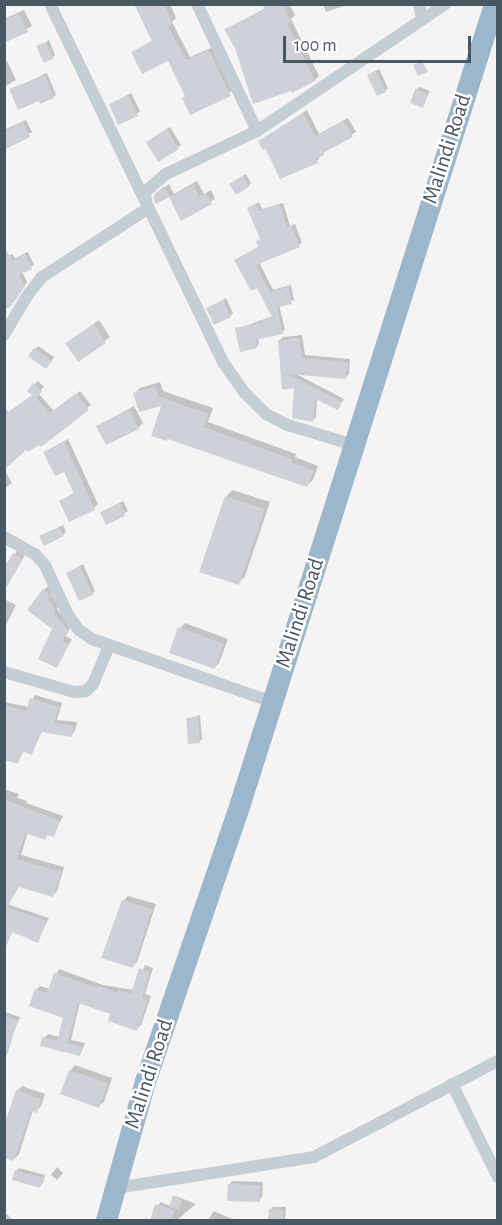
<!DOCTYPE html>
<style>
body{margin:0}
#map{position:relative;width:502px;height:1225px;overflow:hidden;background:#f5f3f3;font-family:"Alegreya Sans",sans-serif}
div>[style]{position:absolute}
.shadow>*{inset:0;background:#0003}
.building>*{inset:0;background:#ced2d8}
.minor>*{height:12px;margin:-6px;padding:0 6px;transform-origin:6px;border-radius:6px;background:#c3ced5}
.trunk>*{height:21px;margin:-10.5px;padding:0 10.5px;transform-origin:10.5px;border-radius:10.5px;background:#9cb6cc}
span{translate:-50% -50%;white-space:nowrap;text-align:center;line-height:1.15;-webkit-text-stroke:5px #fff;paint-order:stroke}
.street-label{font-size:22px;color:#485862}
.frame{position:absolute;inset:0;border:6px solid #485862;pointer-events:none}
.scale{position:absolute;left:283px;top:36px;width:188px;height:27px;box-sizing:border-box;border:3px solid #485862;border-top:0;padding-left:8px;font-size:18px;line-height:21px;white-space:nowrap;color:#485862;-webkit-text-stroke:4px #fff;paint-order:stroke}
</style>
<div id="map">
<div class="shadow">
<i style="clip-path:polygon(135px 4px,170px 4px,176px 18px,172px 22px,190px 57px,213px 47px,234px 90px,190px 113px,186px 96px,169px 59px,133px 53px,153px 40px)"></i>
<i style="clip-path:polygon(264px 4px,289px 4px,295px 15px,291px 19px,319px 76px,315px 80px,236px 48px,226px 29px,266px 8px)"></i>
<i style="clip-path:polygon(323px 4px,350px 4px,326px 12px)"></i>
<i style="clip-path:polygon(24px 10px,32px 26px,4px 41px,4px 19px)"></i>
<i style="clip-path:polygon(49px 40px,55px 55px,52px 58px,38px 47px)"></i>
<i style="clip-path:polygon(7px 61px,16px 80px,4px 87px,4px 62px)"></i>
<i style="clip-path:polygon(379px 69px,388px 88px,385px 91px,368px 75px)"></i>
<i style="clip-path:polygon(47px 73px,56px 95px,53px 97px,40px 99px,11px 90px)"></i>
<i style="clip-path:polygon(419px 87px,430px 91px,423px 106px,416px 90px)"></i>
<i style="clip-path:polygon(131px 93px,140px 111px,137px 114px,111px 104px)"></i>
<i style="clip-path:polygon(307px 110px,319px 134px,348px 118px,356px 132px,326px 150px,317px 161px,266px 146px,260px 141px)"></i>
<i style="clip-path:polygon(26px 120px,32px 132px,4px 148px,4px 130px)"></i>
<i style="clip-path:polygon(170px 127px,181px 145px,159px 159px,151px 139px)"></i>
<i style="clip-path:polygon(246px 174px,251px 183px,248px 186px,234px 181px)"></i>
<i style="clip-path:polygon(197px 181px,204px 194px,211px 190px,215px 199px,182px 219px,169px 195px,157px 202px,160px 191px,169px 184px,174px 194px)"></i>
<i style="clip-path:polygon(259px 202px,262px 209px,283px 203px,290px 226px,295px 224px,302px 243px,259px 262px,273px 290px,291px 285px,294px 300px,279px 305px,285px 330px,258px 338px,259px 344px,256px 347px,237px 329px,273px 316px,258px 286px,236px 260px,260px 247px,258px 241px,261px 238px,248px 208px)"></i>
<i style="clip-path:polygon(28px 252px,34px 265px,22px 272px,27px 282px,13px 302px,4px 258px,12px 254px,15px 258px)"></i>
<i style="clip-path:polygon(226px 298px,233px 313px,230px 316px,208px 309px)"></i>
<i style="clip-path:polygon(99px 320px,110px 337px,78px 359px,67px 343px)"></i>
<i style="clip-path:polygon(302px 335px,305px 355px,350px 359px,349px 374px,345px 378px,296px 374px,344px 399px,337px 408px,317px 398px,316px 417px,313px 420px,295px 386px,283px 388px,279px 341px,283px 337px)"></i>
<i style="clip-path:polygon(38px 346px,54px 357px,49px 364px,35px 349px)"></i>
<i style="clip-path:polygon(38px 381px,44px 387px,38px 393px,54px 411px,80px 391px,91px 405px,40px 442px,27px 447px,4px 468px,4px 407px,9px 413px,33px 395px,29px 391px)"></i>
<i style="clip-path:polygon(160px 382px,163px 391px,213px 408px,208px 422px,296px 454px,295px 457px,318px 466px,313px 480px,307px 485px,286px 477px,284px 479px,169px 438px,163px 404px,135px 393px,140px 388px)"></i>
<i style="clip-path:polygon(134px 406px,143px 423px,138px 428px,98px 426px)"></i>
<i style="clip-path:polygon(68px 439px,98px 504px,94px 508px,61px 501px,75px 492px,64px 470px,44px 452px)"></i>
<i style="clip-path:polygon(4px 469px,12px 483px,4px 489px)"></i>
<i style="clip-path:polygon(232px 490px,270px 502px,245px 576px,239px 583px,226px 497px)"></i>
<i style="clip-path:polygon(123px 501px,128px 511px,107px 523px,102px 512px)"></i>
<i style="clip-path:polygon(63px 525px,66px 532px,63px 535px,41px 537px)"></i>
<i style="clip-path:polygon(17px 551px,25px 555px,4px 591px,4px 570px)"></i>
<i style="clip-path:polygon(83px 564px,95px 591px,92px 594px,68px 573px)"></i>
<i style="clip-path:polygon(48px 586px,53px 590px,51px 594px,59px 605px,57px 609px,72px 626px,65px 636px,72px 639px,57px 666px,54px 628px,44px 590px)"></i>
<i style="clip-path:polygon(4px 599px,16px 605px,4px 629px)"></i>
<i style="clip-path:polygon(185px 623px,228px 639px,219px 663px,214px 668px,180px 628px)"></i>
<i style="clip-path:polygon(35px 695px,62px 703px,57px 720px,77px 722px,75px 731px,71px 735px,42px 731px,32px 753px,24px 750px,18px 762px,8px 759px,8px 762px,10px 754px,7px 753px,4px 761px,4px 702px,29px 707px)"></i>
<i style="clip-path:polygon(200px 715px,202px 739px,199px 742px,187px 719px)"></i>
<i style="clip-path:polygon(4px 789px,19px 794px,17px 798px,27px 801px,26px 803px,63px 816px,53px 835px,49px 834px,44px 838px,28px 832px,21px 855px,64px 867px,57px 891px,53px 895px,4px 876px)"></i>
<i style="clip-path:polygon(128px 896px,156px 904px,137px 962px,132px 966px,123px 901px)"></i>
<i style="clip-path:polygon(4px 903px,49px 918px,37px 941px,13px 931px,4px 947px)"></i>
<i style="clip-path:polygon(145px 965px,153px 968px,145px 994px,151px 996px,141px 1025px,137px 1029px,112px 1013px,80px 1002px,71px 1040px,85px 1043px,80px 1055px,44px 1038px,48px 1034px,59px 1037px,64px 1017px,36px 990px,40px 986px,50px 989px,59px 969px,103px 985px,134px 990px)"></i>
<i style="clip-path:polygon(5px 1012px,20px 1017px,12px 1036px,4px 1033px)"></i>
<i style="clip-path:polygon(75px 1065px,112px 1078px,104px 1102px,99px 1106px,62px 1094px,71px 1070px)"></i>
<i style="clip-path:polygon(22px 1086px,45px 1094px,41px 1106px,36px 1111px,33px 1110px,19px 1154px,14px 1159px,17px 1091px)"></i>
<i style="clip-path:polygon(57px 1167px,63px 1173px,57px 1180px,51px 1175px)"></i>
<i style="clip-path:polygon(19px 1168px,45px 1175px,43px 1183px,40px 1186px,16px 1171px)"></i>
<i style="clip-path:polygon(232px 1181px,263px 1182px,262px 1197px,259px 1200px,229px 1185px)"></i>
<i style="clip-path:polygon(176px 1196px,196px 1204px,177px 1220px,152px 1220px,160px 1202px,171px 1206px)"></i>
<i style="clip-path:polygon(273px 1207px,286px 1207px,285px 1220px,270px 1220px,270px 1210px)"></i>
<i style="clip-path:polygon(214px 1211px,230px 1218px,237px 1220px,208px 1220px)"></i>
</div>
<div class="building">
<i style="clip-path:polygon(134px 4px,164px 4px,173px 24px,168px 26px,186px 60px,209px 50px,231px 96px,190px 115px,182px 98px,185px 96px,168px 61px,142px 74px,131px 52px,152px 41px)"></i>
<i style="clip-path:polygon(262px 4px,282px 4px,291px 21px,287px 23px,315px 81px,292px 93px,291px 91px,253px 104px,235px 48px,224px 29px,265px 10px)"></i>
<i style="clip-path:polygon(19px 14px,28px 32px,4px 43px,4px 20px)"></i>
<i style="clip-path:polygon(46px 42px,53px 59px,44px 63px,36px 46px)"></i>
<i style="clip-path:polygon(422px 61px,428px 72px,418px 76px,413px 65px)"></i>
<i style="clip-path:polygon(376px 71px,386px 92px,377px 96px,367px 75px)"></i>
<i style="clip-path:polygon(45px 75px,54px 98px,40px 104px,39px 101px,18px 110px,9px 89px)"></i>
<i style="clip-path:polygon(415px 89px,428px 94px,423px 108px,410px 103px)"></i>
<i style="clip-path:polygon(128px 95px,138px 116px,118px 125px,109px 104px)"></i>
<i style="clip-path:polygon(303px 113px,315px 136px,344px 120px,353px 137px,323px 153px,324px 155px,316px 159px,318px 163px,280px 179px,265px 148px,263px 150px,258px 141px)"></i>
<i style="clip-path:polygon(23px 122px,30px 137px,4px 150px,4px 132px)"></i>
<i style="clip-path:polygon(167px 129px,179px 149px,158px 162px,146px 142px)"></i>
<i style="clip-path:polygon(243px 176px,249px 187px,236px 195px,229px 184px)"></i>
<i style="clip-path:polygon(193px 185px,199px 197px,206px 193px,212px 204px,181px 221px,169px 197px,156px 204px,154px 201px,154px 195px,164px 186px,170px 197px)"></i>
<i style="clip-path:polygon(256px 204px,259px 211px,280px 204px,287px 228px,292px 226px,300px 247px,256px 265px,270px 292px,288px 287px,292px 304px,277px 307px,283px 334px,255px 340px,257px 348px,240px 352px,235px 328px,263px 322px,263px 320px,272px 317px,257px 288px,251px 291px,234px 260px,258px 247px,256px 241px,260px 239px,247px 208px)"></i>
<i style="clip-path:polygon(4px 246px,12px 260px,25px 254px,32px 269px,19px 275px,25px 286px,11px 306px,4px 310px)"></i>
<i style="clip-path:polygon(223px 300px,231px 317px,214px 325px,206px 308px)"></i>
<i style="clip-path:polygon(94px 324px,106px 343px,78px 362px,65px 343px)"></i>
<i style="clip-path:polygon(299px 338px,302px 358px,348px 362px,346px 379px,288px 374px,342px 402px,338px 410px,315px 399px,313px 422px,292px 418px,294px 388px,282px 390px,278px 340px)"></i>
<i style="clip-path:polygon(34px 348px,52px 361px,46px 369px,28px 356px)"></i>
<i style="clip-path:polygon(33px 383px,42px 391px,36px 398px,50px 413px,76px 393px,89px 410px,41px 447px,39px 445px,28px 452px,26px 450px,4px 470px,4px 415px,32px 395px,27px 391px)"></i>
<i style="clip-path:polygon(155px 386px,158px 396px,208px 414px,204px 427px,292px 459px,291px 462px,314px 471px,307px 487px,168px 439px,167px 441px,151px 436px,161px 406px,139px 412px,133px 393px)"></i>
<i style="clip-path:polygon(129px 409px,139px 429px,106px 445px,96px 426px)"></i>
<i style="clip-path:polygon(64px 442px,95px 510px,69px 522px,59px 501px,74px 494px,64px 472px,55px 476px,43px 452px)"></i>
<i style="clip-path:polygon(225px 496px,265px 509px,239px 585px,199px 572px)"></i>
<i style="clip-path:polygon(120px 503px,125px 516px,106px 525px,100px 512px)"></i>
<i style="clip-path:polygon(59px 527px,64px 536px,44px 546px,39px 536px)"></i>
<i style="clip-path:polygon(13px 553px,22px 559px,4px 589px,4px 568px)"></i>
<i style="clip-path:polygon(80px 566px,93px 595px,79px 601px,66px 573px)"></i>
<i style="clip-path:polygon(43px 589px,49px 594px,48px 599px,56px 610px,53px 613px,69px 631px,62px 641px,69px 644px,57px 668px,38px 659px,52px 629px,27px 610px)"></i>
<i style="clip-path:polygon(178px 627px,224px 644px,215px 669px,169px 653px)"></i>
<i style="clip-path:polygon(30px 698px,59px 707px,54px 723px,74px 726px,72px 737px,40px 732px,32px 755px,22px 751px,18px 764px,4px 760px,4px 705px,26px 711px)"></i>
<i style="clip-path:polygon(198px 717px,200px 743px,188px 744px,186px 718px)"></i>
<i style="clip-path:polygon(4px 799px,60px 821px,54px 837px,47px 835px,45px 840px,25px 833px,17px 859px,61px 872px,53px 897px,19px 887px,7px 907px,47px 921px,38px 943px,12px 932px,5px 949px)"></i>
<i style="clip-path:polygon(122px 900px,152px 909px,133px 968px,101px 958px)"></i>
<i style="clip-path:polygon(139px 968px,150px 972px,142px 998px,148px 1000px,137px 1031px,108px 1021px,110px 1014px,78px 1003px,68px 1043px,82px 1047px,80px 1056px,40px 1046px,42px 1037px,57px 1041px,63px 1018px,29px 1006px,35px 989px,47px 993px,54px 973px,98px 988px,99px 986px,118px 993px,119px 990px,131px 994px)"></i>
<i style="clip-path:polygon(4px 1016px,18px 1020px,7px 1055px,4px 1054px)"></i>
<i style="clip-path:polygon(69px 1070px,108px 1083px,99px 1108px,60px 1094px)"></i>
<i style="clip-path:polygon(16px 1090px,41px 1099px,37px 1113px,31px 1111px,14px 1161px,4px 1158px,4px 1125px)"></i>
<i style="clip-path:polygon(15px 1170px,43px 1178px,40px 1188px,12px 1180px)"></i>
<i style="clip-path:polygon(228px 1184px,260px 1185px,260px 1202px,227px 1201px)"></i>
<i style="clip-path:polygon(173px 1195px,182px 1200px,179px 1210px,169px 1207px)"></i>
<i style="clip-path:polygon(155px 1204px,174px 1210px,171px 1221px,150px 1221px)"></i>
<i style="clip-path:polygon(269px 1209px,283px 1210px,283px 1221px,268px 1221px)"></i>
</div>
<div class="minor">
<i style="left:50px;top:4px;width:398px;rotate:64.2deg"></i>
<i style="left:223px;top:362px;width:37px;rotate:55deg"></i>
<i style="left:244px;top:392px;width:31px;rotate:45deg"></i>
<i style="left:266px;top:414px;width:25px;rotate:27deg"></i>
<i style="left:288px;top:425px;width:69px;rotate:16.9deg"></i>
<i style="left:197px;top:4px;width:140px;rotate:64.7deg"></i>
<i style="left:419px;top:4px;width:16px;rotate:79deg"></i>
<i style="left:4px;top:335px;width:45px;rotate:-59.5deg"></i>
<i style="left:27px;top:296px;width:24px;rotate:-52deg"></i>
<i style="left:42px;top:277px;width:125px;rotate:-32.9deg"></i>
<i style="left:147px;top:209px;width:17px;rotate:-97deg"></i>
<i style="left:145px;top:192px;width:28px;rotate:-41deg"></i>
<i style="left:166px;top:174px;width:101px;rotate:-25.3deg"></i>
<i style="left:257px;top:131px;width:227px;rotate:-34deg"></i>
<i style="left:4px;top:537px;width:35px;rotate:29deg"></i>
<i style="left:35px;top:554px;width:15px;rotate:48deg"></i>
<i style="left:45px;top:565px;width:55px;rotate:65.3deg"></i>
<i style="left:68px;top:615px;width:19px;rotate:54deg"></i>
<i style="left:79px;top:630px;width:16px;rotate:35deg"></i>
<i style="left:92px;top:639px;width:191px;rotate:19.3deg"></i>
<i style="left:4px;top:672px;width:73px;rotate:15.9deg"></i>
<i style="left:74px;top:692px;width:12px;rotate:-5deg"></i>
<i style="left:86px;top:691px;width:10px;rotate:-45deg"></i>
<i style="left:93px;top:684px;width:41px;rotate:-67.2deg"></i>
<i style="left:452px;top:1084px;width:104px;rotate:63.7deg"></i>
<i style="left:116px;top:1188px;width:200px;rotate:-8.9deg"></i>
<i style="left:314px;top:1157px;width:208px;rotate:-27.6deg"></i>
<i style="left:4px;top:1220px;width:1px"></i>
</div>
<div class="trunk">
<i style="left:106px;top:1220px;width:144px;rotate:-74.3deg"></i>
<i style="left:145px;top:1081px;width:294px;rotate:-71.1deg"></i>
<i style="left:240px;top:803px;width:838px;rotate:-72.36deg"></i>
</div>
<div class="street-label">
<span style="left:447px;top:149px;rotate:-72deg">Malindi Road</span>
<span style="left:300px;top:613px;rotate:-72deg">Malindi Road</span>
<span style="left:149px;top:1074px;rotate:-72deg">Malindi Road</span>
</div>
<div class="frame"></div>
<div class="scale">100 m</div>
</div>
